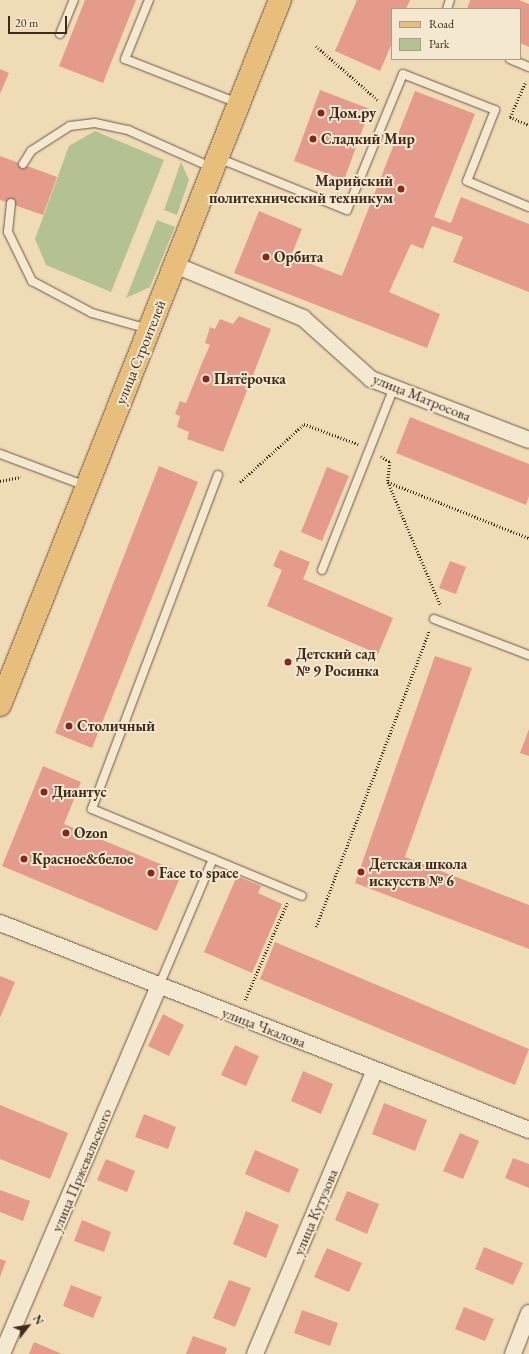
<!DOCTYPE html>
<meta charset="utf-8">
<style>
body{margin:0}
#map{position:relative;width:529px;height:1354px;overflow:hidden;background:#f0dbb7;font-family:"EB Garamond",serif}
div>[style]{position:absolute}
.green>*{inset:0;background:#b4c193}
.building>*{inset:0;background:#e59b8c}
.path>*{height:2.5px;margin-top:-1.25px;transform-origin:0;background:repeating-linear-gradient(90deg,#402b1a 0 1px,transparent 0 3px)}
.roads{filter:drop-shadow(0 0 1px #6c5741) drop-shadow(0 0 1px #6c5741)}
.lane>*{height:8px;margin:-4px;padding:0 4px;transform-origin:4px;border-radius:4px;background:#f5e8d0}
.street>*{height:16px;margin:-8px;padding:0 8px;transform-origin:8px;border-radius:8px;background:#f5e8d0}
.primary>*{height:22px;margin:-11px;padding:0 11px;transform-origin:11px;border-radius:11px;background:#e8be7c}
.dots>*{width:11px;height:11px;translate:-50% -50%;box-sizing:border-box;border:2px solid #f5e8d0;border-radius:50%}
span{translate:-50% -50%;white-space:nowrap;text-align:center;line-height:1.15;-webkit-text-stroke:4px #f5e8d0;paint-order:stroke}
.poi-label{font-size:15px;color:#402b1a;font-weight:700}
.left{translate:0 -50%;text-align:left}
.right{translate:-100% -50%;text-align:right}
.street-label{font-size:15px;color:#402b1a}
.legend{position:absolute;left:391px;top:8px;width:130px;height:52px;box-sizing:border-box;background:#f5e8d0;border:1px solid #ad9c87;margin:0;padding:5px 7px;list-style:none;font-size:12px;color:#402b1a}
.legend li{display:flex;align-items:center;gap:8px;height:20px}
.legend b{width:20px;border:1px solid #ad9c87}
.north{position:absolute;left:8px;top:1306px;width:40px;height:40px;-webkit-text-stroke:3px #f5e8d0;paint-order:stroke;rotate:59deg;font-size:11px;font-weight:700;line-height:16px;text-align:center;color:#402b1a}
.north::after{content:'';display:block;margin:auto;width:14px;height:18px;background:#402b1a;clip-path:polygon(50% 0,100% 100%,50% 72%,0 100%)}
.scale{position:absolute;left:8px;top:16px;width:59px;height:18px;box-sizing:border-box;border:2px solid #402b1a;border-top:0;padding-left:5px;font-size:12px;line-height:14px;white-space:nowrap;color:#402b1a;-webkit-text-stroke:3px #f5e8d0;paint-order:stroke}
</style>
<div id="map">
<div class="green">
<i style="clip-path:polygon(95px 131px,164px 160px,111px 292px,46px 265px,35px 239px,69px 146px)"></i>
<i style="clip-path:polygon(181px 162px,189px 180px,177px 215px,164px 210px)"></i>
<i style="clip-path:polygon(157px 220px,175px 227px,150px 287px,126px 298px)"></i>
</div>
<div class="building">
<i style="clip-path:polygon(85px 0,136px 0,103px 83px,59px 66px)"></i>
<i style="clip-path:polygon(357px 0,410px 0,406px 9px,392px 9px,392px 43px,380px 71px,335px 51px)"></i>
<i style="clip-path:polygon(470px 0,519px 0,529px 4px,529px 47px,520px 43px,520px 9px,467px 9px)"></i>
<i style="clip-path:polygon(0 69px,9px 73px,0 94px)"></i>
<i style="clip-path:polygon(320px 90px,370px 109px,344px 180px,294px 161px)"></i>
<i style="clip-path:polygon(415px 91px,475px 114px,434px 217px,451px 223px,461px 197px,529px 224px,529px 292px,453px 262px,463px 237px,432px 226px,423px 249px,411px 244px,389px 292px,440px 314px,427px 348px,234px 273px,259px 211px,302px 229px,291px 256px,342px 276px)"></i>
<i style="clip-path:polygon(0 156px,57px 177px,43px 215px,0 200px)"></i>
<i style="clip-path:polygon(239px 316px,271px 329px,223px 452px,187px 439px,189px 432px,177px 427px,180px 416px,175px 414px,180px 401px,186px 403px,202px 363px,210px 345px,205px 343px,210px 327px,215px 329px,220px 319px,233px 324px)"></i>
<i style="clip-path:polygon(410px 417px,529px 464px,529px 496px,526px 505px,396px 453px)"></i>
<i style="clip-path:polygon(159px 466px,198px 482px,92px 748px,55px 733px)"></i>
<i style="clip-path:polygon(327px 467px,349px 476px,322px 541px,301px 532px)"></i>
<i style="clip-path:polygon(280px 550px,310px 562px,303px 579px,393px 618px,378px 654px,267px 606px,282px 570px,273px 566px)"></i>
<i style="clip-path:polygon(450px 561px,466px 567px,456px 594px,439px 588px)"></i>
<i style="clip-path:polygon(435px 656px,472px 668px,405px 857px,529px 905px,529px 949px,355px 883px)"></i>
<i style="clip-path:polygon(529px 729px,529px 756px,520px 753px)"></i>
<i style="clip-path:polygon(43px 766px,81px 782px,64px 824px,182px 873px,157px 931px,2px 866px)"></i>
<i style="clip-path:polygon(237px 876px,261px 886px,258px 893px,282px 904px,252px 973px,204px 952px)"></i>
<i style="clip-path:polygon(275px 942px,529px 1049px,515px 1085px,260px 979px)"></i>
<i style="clip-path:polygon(0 976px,15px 982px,0 1018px)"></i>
<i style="clip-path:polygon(163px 1014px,184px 1025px,169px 1056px,148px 1046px)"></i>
<i style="clip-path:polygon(235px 1045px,259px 1056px,246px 1086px,221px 1075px)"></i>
<i style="clip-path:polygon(303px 1071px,333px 1084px,321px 1114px,291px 1101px)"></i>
<i style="clip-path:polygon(384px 1103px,427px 1120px,415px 1151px,372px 1134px)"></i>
<i style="clip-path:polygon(0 1105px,68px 1133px,50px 1179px,0 1159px)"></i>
<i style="clip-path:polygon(144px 1114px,176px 1127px,168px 1149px,135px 1137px)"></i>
<i style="clip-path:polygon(460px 1133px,479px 1141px,463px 1179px,443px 1171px)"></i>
<i style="clip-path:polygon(255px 1150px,299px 1169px,289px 1193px,245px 1174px)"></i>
<i style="clip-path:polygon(513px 1158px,529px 1164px,529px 1188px,505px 1178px)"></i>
<i style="clip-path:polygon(106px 1159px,135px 1171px,127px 1192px,97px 1180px)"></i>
<i style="clip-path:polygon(0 1190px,30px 1201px,23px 1221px,0 1212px)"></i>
<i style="clip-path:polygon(347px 1191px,379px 1204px,367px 1234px,335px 1220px)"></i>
<i style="clip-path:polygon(246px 1211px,279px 1225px,266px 1258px,233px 1244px)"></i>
<i style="clip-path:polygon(82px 1220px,111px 1232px,104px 1252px,74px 1241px)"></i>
<i style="clip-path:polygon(484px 1247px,523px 1263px,513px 1285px,475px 1269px)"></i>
<i style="clip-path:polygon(327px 1248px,362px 1263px,349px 1292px,314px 1277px)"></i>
<i style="clip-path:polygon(0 1259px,6px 1261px,0 1277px)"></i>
<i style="clip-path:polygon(229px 1280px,251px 1288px,235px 1327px,213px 1318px)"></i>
<i style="clip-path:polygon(71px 1285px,102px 1297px,93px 1318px,63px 1306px)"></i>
<i style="clip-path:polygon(464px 1307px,494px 1319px,485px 1341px,455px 1329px)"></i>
<i style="clip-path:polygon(302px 1310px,338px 1323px,330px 1346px,294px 1333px)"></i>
<i style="clip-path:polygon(193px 1336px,227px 1348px,225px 1354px,186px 1354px)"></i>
<i style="clip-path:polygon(34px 1342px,62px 1354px,29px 1354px)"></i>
</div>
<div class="path">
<i style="left:316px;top:46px;width:82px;rotate:41.1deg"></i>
<i style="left:510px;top:117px;width:39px;rotate:-66deg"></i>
<i style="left:510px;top:117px;width:21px;rotate:23deg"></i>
<i style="left:381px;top:456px;width:11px;rotate:34deg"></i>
<i style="left:390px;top:462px;width:20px;rotate:96deg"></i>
<i style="left:388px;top:482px;width:135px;rotate:66.9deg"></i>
<i style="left:0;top:481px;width:21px;rotate:-11deg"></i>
<i style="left:240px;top:482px;width:86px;rotate:-42.2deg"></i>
<i style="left:304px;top:424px;width:58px;rotate:20.3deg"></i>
<i style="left:388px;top:482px;width:152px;rotate:21.7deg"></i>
<i style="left:316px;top:927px;width:317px;rotate:-69.1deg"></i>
<i style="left:245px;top:1000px;width:106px;rotate:-66.6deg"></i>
</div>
<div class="roads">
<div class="lane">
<i style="left:149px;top:0;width:64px;rotate:112.1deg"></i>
<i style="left:125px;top:59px;width:121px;rotate:21.3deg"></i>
<i style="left:447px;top:9px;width:9px;rotate:-72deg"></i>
<i style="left:60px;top:34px;width:37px;rotate:-68deg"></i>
<i style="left:510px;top:59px;width:21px;rotate:23deg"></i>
<i style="left:218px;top:158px;width:139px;rotate:22deg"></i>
<i style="left:347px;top:210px;width:147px;rotate:-67.6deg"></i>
<i style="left:403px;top:74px;width:99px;rotate:21.4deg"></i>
<i style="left:495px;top:110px;width:76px;rotate:111.5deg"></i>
<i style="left:467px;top:181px;width:67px;rotate:22.8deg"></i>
<i style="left:23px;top:164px;width:15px;rotate:-58deg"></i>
<i style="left:31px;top:151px;width:46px;rotate:-32.7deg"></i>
<i style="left:70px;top:126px;width:25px;rotate:-7deg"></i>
<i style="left:95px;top:123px;width:34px;rotate:12deg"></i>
<i style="left:128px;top:130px;width:93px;rotate:24.1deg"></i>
<i style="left:11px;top:203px;width:29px;rotate:96deg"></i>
<i style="left:8px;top:232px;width:55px;rotate:63.9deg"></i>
<i style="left:32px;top:281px;width:68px;rotate:28.1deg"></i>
<i style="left:92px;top:313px;width:58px;rotate:15.9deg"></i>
<i style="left:0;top:454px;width:92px;rotate:20.4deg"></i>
<i style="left:218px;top:475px;width:357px;rotate:110.7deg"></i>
<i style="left:92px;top:809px;width:227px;rotate:22.5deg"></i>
<i style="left:322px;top:570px;width:197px;rotate:-68.5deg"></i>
<i style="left:434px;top:619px;width:102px;rotate:20.8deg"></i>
<i style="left:159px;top:986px;width:138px;rotate:-67deg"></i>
</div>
<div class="street">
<i style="left:175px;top:265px;width:139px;rotate:22.5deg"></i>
<i style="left:303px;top:318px;width:91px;rotate:41.9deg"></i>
<i style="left:371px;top:379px;width:169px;rotate:21.1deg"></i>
<i style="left:0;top:923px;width:568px;rotate:21.37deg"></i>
<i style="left:2px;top:1354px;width:400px;rotate:-66.9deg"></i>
<i style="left:255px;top:1354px;width:308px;rotate:-67.1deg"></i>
<i style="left:513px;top:1354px;width:44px;rotate:-68.7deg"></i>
</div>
<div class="primary">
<i style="left:0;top:705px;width:759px;rotate:-68.34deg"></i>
</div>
</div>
<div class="dots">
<i style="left:321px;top:113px;background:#8f2418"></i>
<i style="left:313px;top:139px;background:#8f2418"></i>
<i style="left:401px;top:189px;background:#8f2418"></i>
<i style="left:266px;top:257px;background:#8f2418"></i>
<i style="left:206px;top:379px;background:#8f2418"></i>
<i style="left:288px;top:662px;background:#8f2418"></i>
<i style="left:69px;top:726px;background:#8f2418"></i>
<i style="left:44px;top:792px;background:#8f2418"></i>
<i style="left:66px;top:833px;background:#8f2418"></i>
<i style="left:24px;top:859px;background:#8f2418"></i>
<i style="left:361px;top:872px;background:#8f2418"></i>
<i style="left:151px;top:873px;background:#8f2418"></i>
</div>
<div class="poi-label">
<span class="left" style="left:329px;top:113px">Дом.ру</span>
<span class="left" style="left:321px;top:139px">Сладкий Мир</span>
<span class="right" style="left:393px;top:189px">Марийский<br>политехнический техникум</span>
<span class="left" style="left:274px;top:257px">Орбита</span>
<span class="left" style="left:214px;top:379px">Пятёрочка</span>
<span class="left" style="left:296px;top:662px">Детский сад<br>№ 9 Росинка</span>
<span class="left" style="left:77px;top:726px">Столичный</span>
<span class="left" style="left:52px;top:792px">Диантус</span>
<span class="left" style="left:74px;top:833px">Ozon</span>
<span class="left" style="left:32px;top:859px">Красное&amp;белое</span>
<span class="left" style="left:369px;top:872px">Детская школа<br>искусств № 6</span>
<span class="left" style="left:159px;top:873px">Face to space</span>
</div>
<div class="street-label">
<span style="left:140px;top:352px;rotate:-68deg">улица Строителей</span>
<span style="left:422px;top:397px;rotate:22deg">улица Матросова</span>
<span style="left:264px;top:1027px;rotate:21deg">улица Чкалова</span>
<span style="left:81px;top:1170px;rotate:-67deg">улица Пржевальского</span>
<span style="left:315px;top:1212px;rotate:-67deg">улица Кутузова</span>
</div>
<ul class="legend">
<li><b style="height:5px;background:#e8be7c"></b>Road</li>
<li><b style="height:11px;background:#b4c193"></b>Park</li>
</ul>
<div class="north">N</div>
<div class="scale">20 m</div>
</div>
